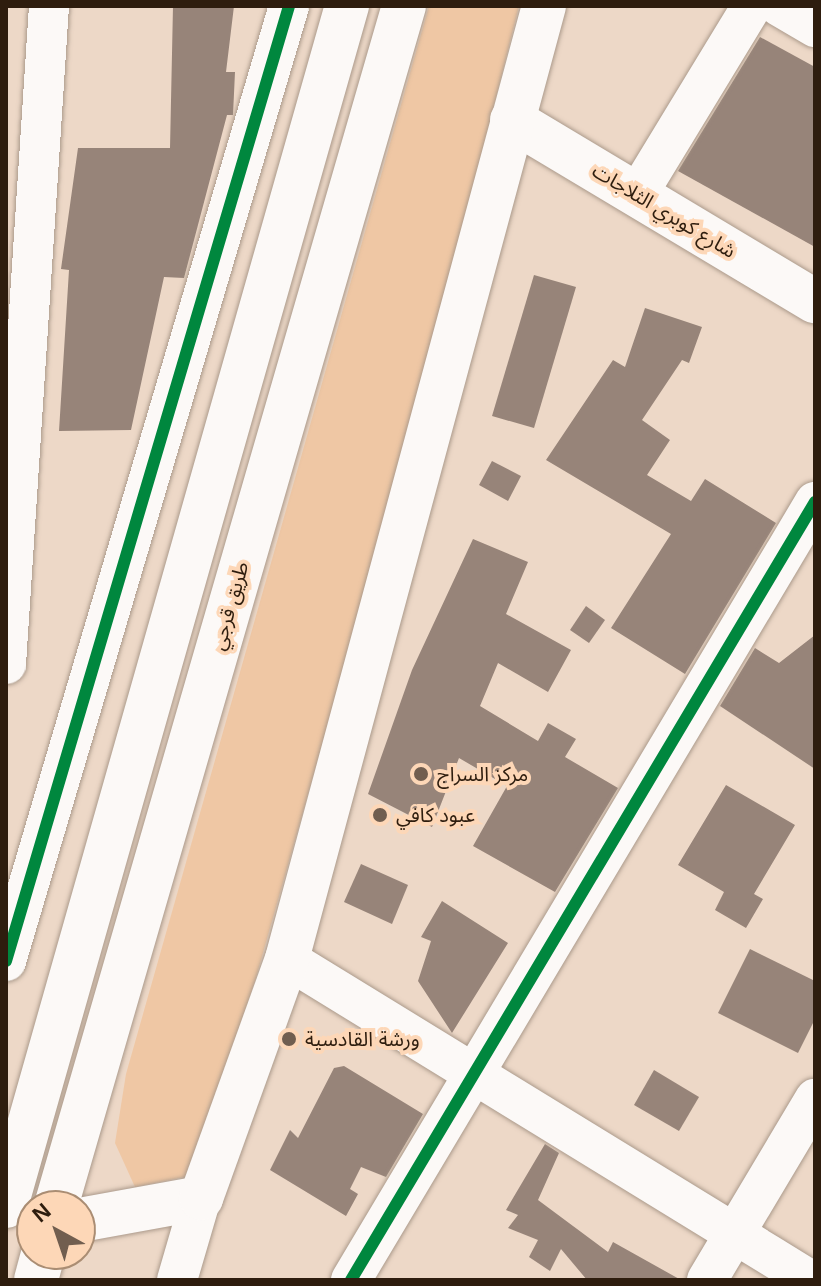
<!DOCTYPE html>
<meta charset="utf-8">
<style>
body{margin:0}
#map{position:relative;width:821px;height:1286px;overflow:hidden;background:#edd8c7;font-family:Arial,"Noto Sans Arabic",sans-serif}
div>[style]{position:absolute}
.green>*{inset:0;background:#efc7a4}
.building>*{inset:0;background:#978479}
.roads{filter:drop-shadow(0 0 2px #ab9a8b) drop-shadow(0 0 2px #ab9a8b)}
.minor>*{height:40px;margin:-20px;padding:0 20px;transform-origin:20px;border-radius:20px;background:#fcf9f7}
.major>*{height:44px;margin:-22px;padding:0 22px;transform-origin:22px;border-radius:22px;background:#fcf9f7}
.highway>*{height:44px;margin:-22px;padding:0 22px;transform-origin:22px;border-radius:22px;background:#fcf9f7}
.cycleway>*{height:12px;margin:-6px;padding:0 6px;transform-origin:6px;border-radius:6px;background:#00873e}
.dots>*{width:22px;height:22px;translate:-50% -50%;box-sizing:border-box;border:4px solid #fdd7b7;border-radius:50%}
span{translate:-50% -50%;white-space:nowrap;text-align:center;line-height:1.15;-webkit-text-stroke:8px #fdd7b7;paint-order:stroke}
.street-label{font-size:20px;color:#2e1d0e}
.poi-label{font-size:20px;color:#2e1d0e}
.left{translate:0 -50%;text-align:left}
.frame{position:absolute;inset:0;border:8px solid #2e1d0e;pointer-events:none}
.north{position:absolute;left:16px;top:1190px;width:80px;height:80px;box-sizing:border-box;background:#fdd7b7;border:2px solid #aa8d73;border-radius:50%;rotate:320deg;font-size:22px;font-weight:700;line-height:32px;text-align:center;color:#2e1d0e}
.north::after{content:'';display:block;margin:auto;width:28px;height:36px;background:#715e4f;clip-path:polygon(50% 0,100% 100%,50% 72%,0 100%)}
</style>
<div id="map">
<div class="green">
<i style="clip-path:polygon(429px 6px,519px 6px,417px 410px,255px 981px,189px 1176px,135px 1187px,115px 1143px,126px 1074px)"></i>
</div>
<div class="building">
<i style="clip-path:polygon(173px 6px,234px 6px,226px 72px,235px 72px,233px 115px,227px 115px,184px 278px,164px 277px,131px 430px,59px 431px,69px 270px,61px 269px,78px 148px,170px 148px)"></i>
<i style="clip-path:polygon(760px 37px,815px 67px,815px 247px,678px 171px)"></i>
<i style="clip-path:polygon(534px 275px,576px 287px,534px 428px,492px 416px)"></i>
<i style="clip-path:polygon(645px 308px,702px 327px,689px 363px,682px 360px,642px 420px,670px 440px,647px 475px,691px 501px,705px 479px,776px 523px,685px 674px,611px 628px,671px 534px,546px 460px,613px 360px,625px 367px)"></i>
<i style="clip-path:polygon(492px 461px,521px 476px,508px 501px,479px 485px)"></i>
<i style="clip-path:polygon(473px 539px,528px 562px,506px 614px,571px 650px,548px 692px,498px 663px,480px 706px,538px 741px,548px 723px,576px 739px,565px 757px,618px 788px,555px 892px,473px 846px,507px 786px,459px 758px,432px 827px,368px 794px,412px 670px)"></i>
<i style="clip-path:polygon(586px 606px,605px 620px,589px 643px,570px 630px)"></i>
<i style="clip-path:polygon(815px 635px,815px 769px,720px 706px,755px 648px,779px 663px)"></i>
<i style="clip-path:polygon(726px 785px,795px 825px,754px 894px,763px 899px,746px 928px,715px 910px,724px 892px,678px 865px)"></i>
<i style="clip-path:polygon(361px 864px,408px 885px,392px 924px,344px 902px)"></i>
<i style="clip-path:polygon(442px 901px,508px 943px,452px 1033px,418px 981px,431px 941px,421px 937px)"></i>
<i style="clip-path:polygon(750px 949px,815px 981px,815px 1019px,798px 1053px,718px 1013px)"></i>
<i style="clip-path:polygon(344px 1066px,423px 1114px,386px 1177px,361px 1167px,350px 1189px,358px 1194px,346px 1216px,270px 1170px,290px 1130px,298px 1138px,334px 1068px)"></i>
<i style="clip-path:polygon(654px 1070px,699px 1097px,679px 1131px,634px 1105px)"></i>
<i style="clip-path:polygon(545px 1144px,559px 1153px,538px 1200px,608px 1252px,613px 1242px,681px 1280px,587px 1280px,561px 1249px,550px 1271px,529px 1257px,538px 1240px,508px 1228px,518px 1215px,506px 1210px)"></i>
</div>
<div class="roads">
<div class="minor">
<i style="left:779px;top:6px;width:42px;rotate:30.3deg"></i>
<i style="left:637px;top:195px;width:221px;rotate:-58.7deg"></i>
<i style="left:6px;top:664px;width:659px;rotate:-86.26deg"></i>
<i style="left:287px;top:959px;width:614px;rotate:31.54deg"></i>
<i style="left:6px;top:961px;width:996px;rotate:-73.49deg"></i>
<i style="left:177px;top:1280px;width:85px;rotate:-73.7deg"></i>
<i style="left:351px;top:1280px;width:906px;rotate:-59.19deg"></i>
<i style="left:707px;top:1280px;width:211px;rotate:-59.2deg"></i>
</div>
<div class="major">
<i style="left:512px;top:120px;width:353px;rotate:30.9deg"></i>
<i style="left:80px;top:1220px;width:123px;rotate:-10.3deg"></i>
<i style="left:201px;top:1198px;width:254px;rotate:-70.2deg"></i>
<i style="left:287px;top:959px;width:987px;rotate:-74.91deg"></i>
</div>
<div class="highway">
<i style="left:6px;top:1206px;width:1248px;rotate:-74.14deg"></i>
<i style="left:56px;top:1206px;width:1249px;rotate:-73.83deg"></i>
<i style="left:36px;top:1280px;width:27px;rotate:-75deg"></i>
</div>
</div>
<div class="cycleway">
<i style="left:6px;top:961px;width:996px;rotate:-73.49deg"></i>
<i style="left:351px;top:1280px;width:906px;rotate:-59.19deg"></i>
</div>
<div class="dots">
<i style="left:421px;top:774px;background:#715e4f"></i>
<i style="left:380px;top:815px;background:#715e4f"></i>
<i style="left:289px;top:1039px;background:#715e4f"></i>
</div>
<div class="street-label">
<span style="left:664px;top:211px;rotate:31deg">شارع كوبري الثلاجات</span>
<span style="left:230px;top:606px;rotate:-74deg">طريق قرجي</span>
</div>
<div class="poi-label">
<span class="left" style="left:437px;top:774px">مركز السراج</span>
<span class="left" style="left:396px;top:815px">عبود كافي</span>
<span class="left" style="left:305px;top:1039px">ورشة القادسية</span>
</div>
<div class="frame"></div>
<div class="north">N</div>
</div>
